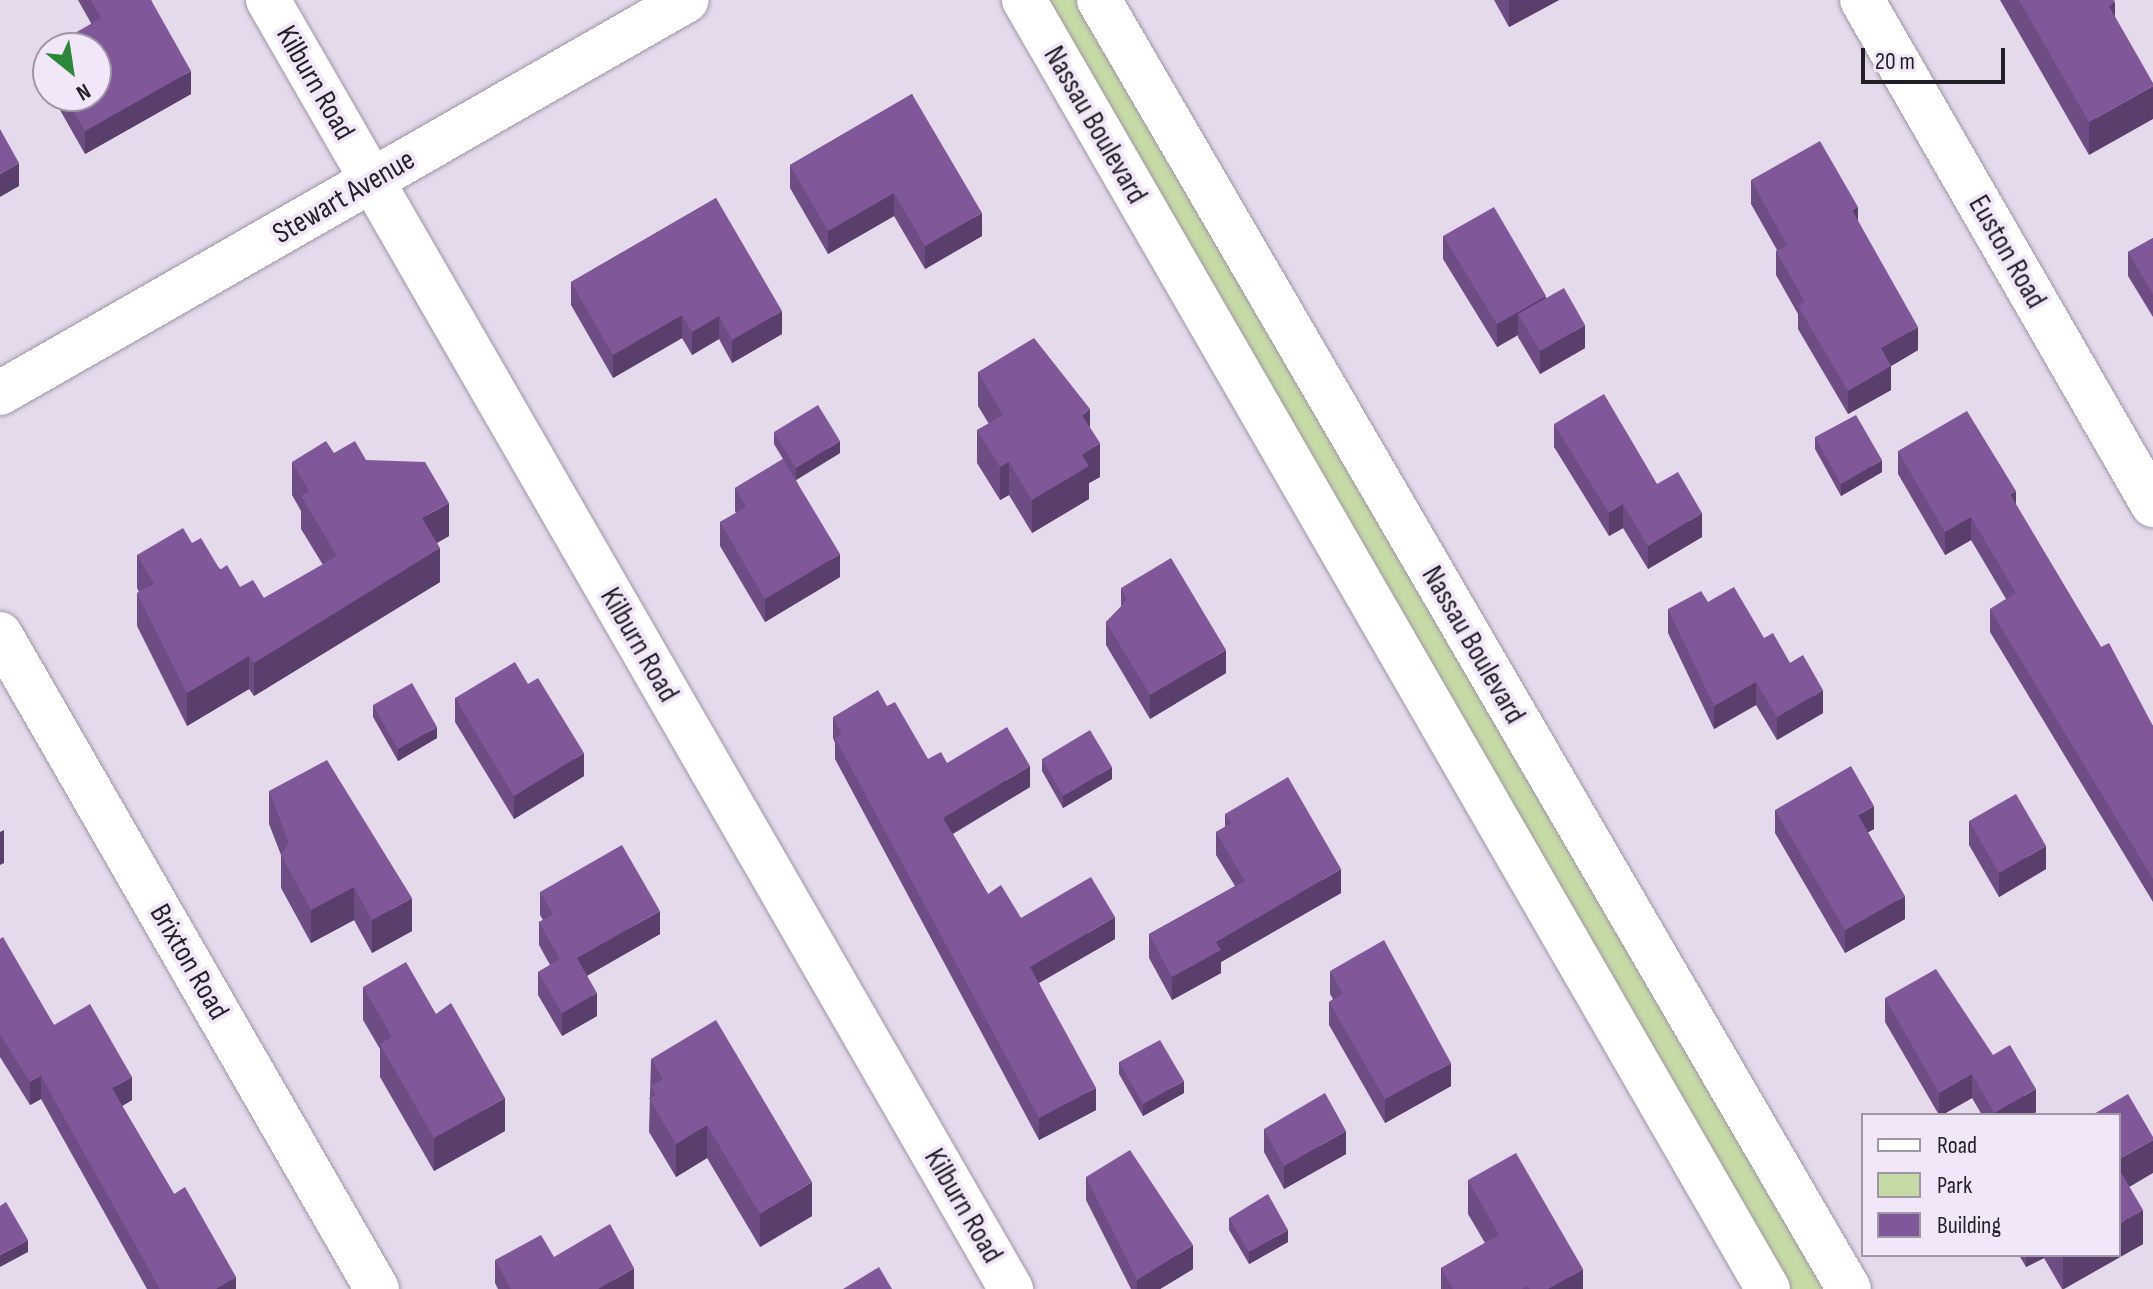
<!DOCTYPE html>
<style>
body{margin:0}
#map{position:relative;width:2153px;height:1289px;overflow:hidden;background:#e4daec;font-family:"Sofia Sans Condensed",sans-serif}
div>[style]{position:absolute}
.green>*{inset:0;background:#c6daa5}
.roads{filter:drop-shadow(0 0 2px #9f95a6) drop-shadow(0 0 2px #9f95a6)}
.minor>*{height:44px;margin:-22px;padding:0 22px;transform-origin:22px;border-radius:22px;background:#fff}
.major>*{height:44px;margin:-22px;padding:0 22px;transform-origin:22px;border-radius:22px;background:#fff}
.wall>*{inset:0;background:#6e4c84}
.shaded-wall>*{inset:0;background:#5a3e6c}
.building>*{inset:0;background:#80589a}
span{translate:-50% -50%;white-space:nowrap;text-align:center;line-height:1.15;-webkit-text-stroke:8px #f1e7f9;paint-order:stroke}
.street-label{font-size:30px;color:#231f26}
.legend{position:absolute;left:1861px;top:1113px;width:260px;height:144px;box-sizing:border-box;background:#f1e7f9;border:2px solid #9f97a5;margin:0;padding:10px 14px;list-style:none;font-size:24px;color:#231f26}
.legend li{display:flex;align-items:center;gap:16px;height:40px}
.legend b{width:40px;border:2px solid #9f97a5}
.north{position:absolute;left:32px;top:32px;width:80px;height:80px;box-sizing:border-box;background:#f1e7f9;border:2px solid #9f97a5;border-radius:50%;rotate:150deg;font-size:22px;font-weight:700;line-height:32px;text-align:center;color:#231f26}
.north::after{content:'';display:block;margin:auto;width:28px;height:36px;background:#2c8839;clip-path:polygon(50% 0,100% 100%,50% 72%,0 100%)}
.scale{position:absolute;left:1861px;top:48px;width:144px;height:36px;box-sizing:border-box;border:4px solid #231f26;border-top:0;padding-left:10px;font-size:24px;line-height:28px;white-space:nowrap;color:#231f26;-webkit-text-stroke:6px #f1e7f9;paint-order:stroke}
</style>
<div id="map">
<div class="green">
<i style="clip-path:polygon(1021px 0,1094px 0,1838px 1289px,1764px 1289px)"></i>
</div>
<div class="roads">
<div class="minor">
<i style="left:268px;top:0;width:1488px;rotate:60.04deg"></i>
<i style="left:1862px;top:0;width:583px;rotate:60.05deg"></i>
<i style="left:0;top:634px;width:756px;rotate:60.08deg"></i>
</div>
<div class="major">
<i style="left:1024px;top:0;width:1488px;rotate:60.01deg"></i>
<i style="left:1099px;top:0;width:1491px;rotate:59.81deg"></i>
<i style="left:0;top:393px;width:791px;rotate:-29.77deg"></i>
</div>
</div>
<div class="wall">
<i style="clip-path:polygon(78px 0,151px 0,191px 94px,85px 154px,52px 96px,96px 96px,91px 23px)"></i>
<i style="clip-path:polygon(1494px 0,1559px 0,1509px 27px)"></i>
<i style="clip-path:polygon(2000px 0,2114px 0,2115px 17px,2089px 155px)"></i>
<i style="clip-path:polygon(48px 48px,48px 88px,41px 76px,41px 53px)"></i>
<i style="clip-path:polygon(912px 94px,982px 236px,925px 269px,894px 216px,828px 254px,790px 188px,790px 165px)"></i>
<i style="clip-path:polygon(1751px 180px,1858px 221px,1918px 350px,1891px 366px,1891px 390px,1848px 414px,1798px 329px,1798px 314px,1776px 275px,1776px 251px,1777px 250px,1751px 204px)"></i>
<i style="clip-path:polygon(716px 198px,782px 334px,732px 363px,719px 339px,692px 355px,682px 338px,613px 378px,571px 305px,571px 282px)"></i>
<i style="clip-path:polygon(1443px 236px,1546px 298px,1585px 348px,1540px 374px,1518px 337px,1518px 335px,1497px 347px,1443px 259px)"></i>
<i style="clip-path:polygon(2153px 238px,2153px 317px,2128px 276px,2128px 252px)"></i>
<i style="clip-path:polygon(978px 372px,1090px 428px,1100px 477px,1089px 483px,1089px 499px,1032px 533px,1009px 495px,1000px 500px,977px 463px,977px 430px,989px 424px,978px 406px)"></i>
<i style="clip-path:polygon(1554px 424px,1657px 484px,1702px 537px,1648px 569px,1623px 528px,1609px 536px,1554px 447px)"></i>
<i style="clip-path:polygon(774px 432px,840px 453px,796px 480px,840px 577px,765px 622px,720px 546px,720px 522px,736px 513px,735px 511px,735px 488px,783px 459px,774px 444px)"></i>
<i style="clip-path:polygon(1815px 437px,1882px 472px,1841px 496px,1815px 449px)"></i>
<i style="clip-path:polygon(1898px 451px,2016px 505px,2101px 647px,2153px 726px,2153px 902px,1990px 632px,1990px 609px,2006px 599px,1971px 540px,1945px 555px,1898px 474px)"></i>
<i style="clip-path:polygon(334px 453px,366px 460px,449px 536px,437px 543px,440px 582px,254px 696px,249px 689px,187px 726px,137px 626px,137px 593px,139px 592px,137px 588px,137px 555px,192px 543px,240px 587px,264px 598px,323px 565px,301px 529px,301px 511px,292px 495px,292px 462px)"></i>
<i style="clip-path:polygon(1121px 588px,1226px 673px,1150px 719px,1106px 645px,1106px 622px,1121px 607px)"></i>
<i style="clip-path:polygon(1708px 602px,1764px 638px,1790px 663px,1823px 713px,1777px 740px,1756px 705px,1714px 729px,1668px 633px,1668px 609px)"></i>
<i style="clip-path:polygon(528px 684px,584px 776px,514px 819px,455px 722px,455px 698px)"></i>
<i style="clip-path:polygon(373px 705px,437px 738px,398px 761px,373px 717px)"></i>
<i style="clip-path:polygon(887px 706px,928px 759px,947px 763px,1030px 787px,953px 834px,988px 894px,1021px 918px,1115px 939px,1039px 983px,1096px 1110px,1039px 1140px,835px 759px,835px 743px,833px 738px,833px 717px)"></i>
<i style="clip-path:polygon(1042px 759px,1112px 779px,1063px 808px,1042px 771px)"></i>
<i style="clip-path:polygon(269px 791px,412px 931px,372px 953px,354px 920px,311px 943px,281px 888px,281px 855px,269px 824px)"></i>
<i style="clip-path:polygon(1775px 810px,1874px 829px,1868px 832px,1905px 919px,1845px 953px,1775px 833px)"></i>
<i style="clip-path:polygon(1225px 814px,1341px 893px,1221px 962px,1221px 973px,1172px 1000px,1149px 958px,1149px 934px,1235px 886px,1216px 855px,1216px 832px,1225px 827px)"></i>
<i style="clip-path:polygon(1969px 821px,2046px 869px,1999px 897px,1969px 845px)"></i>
<i style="clip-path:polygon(540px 892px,660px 934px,587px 976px,597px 1016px,562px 1036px,538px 995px,538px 972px,550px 965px,539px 945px,539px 922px,543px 920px,540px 915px)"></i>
<i style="clip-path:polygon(0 939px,54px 1025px,132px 1100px,122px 1106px,174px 1194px,236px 1289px,147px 1289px,41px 1099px,30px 1105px,0 1057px)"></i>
<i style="clip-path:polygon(1330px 971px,1451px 1086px,1385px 1123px,1329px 1025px,1329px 1002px,1333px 999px,1330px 994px)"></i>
<i style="clip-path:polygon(363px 987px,505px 1131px,434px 1171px,380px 1077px,380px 1049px,363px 1020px)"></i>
<i style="clip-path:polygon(1885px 998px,1993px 1055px,2036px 1112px,2031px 1115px,1982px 1115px,1972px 1098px,1942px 1115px,1939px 1115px,1885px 1022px)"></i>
<i style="clip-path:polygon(651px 1059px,812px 1216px,760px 1247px,707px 1158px,676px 1177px,649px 1132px)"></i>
<i style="clip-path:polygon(1119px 1062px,1184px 1093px,1143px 1116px,1119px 1074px)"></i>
<i style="clip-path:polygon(1264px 1129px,1346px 1154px,1284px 1189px,1264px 1152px)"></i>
<i style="clip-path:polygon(1086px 1177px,1193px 1269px,1160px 1289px,1131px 1289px,1086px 1200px)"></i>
<i style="clip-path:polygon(1468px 1180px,1583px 1289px,1441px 1289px,1441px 1268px,1485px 1243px,1468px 1214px)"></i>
<i style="clip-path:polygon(2129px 1187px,2143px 1244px,2064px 1289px,2062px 1289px,2044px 1258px,2026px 1267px,2019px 1255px,2119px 1255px)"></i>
<i style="clip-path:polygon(1229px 1218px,1288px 1242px,1249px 1264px,1229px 1230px)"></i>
<i style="clip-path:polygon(554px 1257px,634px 1289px,498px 1289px,495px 1283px,495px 1260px)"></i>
</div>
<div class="shaded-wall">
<i style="clip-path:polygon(1509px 0,1559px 0,1509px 27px)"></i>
<i style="clip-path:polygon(2115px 2px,2115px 35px,2109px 6px)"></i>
<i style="clip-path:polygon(191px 71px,191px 94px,85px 154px,85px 131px)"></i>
<i style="clip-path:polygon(2153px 86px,2153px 119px,2089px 155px,2089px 122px)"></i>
<i style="clip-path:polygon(19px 163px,19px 186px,0 197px,0 174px)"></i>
<i style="clip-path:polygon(894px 193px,894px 216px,828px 254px,828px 231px)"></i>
<i style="clip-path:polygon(1858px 207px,1858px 230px,1852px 210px)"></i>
<i style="clip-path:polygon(982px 213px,982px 236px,925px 269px,925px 246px)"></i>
<i style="clip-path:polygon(1546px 296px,1546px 319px,1518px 314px,1518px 335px,1497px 347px,1497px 324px)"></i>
<i style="clip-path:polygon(782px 311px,782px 334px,732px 363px,732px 340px)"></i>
<i style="clip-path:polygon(682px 315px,682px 338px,613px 378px,613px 355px)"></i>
<i style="clip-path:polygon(719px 316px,719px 339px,692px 355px,692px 332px)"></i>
<i style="clip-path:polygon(1585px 325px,1585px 348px,1540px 374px,1540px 351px)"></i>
<i style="clip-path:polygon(1918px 327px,1918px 350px,1881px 372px,1881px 348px)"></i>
<i style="clip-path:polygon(1891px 366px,1891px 390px,1848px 414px,1848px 391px)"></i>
<i style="clip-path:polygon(1090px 409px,1090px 442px,1082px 415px)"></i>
<i style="clip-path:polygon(840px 441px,840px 453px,796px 480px,796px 468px)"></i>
<i style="clip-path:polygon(1100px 443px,1100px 477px,1089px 483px,1089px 499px,1032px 533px,1032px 500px,1082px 455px)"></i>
<i style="clip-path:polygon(1882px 460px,1882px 472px,1841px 496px,1841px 484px)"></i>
<i style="clip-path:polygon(1009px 462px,1009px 495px,1000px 500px,1000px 467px)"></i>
<i style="clip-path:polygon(2016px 491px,2016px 514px,2010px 494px)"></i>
<i style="clip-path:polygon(449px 503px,449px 536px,422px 551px,422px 518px)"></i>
<i style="clip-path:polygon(1623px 504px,1623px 528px,1609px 536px,1609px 513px)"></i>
<i style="clip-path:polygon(1702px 513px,1702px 537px,1648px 569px,1648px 546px)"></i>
<i style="clip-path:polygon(1971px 517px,1971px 540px,1945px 555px,1945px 532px)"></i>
<i style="clip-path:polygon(440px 548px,440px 582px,254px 696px,254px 663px)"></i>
<i style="clip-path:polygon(840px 554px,840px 577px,765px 622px,765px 599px)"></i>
<i style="clip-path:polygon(1226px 650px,1226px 673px,1150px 719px,1150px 695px)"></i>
<i style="clip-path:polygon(249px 656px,249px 689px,187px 726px,187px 693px)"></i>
<i style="clip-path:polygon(1756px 682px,1756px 705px,1714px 729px,1714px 706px)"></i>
<i style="clip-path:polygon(1823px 690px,1823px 713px,1777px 740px,1777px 717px)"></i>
<i style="clip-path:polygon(437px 727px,437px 738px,398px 761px,398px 749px)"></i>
<i style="clip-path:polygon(584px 753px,584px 776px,514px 819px,514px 796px)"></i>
<i style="clip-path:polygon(1030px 766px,1030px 787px,943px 839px,943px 818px)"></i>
<i style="clip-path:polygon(1112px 767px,1112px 779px,1063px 808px,1063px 796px)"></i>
<i style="clip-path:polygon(1874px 806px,1874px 829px,1858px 838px,1858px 815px)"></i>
<i style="clip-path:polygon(4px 830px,4px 863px,0 865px,0 832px)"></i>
<i style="clip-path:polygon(2046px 846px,2046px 869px,1999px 897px,1999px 873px)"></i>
<i style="clip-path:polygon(1341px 869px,1341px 893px,1221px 962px,1221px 973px,1172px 1000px,1172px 977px,1216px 942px)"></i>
<i style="clip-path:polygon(354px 887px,354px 920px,311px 943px,311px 910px)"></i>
<i style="clip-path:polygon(1905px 896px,1905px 919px,1845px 953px,1845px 930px)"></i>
<i style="clip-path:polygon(412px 898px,412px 931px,372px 953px,372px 920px)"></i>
<i style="clip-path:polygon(660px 911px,660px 934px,577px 981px,577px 958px)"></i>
<i style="clip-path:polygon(1115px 917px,1115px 939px,1030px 988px,1030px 967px)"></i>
<i style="clip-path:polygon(597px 993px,597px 1016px,562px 1036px,562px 1013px)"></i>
<i style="clip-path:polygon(1451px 1063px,1451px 1086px,1385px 1123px,1385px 1099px)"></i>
<i style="clip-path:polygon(1972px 1074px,1972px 1098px,1942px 1115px,1939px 1115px,1939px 1093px)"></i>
<i style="clip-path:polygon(41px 1076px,41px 1099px,30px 1105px,30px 1082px)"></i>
<i style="clip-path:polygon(132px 1077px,132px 1100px,112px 1112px,112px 1088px)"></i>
<i style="clip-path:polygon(1184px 1081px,1184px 1093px,1143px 1116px,1143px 1104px)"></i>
<i style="clip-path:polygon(1096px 1088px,1096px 1110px,1039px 1140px,1039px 1118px)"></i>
<i style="clip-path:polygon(2036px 1089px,2036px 1112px,2031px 1115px,1994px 1115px,1994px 1113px)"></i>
<i style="clip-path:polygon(505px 1098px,505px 1131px,434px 1171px,434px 1138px)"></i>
<i style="clip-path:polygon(707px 1125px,707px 1158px,676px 1177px,676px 1144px)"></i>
<i style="clip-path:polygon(1346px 1131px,1346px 1154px,1284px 1189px,1284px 1166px)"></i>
<i style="clip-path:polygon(2153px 1140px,2153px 1173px,2119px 1193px,2119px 1159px)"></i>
<i style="clip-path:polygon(812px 1182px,812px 1216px,760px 1247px,760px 1214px)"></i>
<i style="clip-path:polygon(2143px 1210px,2143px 1244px,2063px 1289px,2063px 1257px,2065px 1255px,2119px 1255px,2119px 1224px)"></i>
<i style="clip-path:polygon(1288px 1230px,1288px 1242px,1249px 1264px,1249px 1252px)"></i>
<i style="clip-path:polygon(28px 1240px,28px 1252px,0 1267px,0 1255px)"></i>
<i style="clip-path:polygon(1193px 1245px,1193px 1269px,1160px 1289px,1137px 1289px,1137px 1280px)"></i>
<i style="clip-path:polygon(2026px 1255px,2044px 1255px,2044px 1258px,2026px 1267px)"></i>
<i style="clip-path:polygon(634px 1268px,634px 1289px,598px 1289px)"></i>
<i style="clip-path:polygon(1583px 1269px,1583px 1289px,1548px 1289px)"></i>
<i style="clip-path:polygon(236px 1277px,236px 1289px,215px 1289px)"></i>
</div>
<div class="building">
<i style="clip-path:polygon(91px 0,151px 0,191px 71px,85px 131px,65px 96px,96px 96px,96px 48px,49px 48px,101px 18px)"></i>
<i style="clip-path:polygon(2019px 0,2114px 0,2115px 2px,2109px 6px,2153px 83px,2153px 86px,2089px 122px)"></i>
<i style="clip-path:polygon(48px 48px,48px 65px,41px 53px)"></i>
<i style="clip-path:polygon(912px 94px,982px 213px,925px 246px,894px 193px,828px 231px,790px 165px)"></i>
<i style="clip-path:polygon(0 129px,19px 163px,0 174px)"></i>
<i style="clip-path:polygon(1820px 141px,1858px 207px,1852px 210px,1918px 327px,1881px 348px,1891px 366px,1848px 391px,1798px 306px,1805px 302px,1776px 251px,1787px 245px,1751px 180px)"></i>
<i style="clip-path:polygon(716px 198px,782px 311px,732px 340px,719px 316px,692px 332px,682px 315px,613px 355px,571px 282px)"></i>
<i style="clip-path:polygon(1494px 207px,1546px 296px,1497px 324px,1443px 236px)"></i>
<i style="clip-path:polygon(2153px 238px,2153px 294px,2128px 252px)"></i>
<i style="clip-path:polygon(1564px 288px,1585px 325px,1540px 351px,1518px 314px)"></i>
<i style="clip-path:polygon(1034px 338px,1090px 409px,1082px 415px,1100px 443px,1082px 455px,1089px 466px,1032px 500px,1009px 462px,1000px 467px,977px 430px,1003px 415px,978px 372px)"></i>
<i style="clip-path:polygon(1604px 394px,1657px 484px,1678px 472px,1702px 513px,1648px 546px,1623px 504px,1609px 513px,1554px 424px)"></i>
<i style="clip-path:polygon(818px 405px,840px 441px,796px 468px,774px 432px)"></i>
<i style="clip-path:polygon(1967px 411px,2016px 491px,2010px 494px,2101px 647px,2109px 643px,2153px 726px,2153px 879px,1990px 609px,2016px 593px,1971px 517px,1945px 532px,1898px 451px)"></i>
<i style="clip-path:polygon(1856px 415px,1882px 460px,1841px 484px,1815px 437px)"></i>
<i style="clip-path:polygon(326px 441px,334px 453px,355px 441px,366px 460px,425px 462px,449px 503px,422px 518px,440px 548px,254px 663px,249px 656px,187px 693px,137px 593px,154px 584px,137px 555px,183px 528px,192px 543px,201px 538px,220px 570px,227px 565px,240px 587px,253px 580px,264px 598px,337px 556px,301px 496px,309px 491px,292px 462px)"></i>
<i style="clip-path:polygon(783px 459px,840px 554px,765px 599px,720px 522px,746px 507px,735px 488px)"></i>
<i style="clip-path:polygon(1171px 558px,1226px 650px,1150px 695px,1106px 622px,1127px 600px,1121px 588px)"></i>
<i style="clip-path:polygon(1734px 587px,1764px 638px,1773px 633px,1790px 663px,1803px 655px,1823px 690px,1777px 717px,1756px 682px,1714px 706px,1668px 609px,1701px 591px,1708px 602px)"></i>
<i style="clip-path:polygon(515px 662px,528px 684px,538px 678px,584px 753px,514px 796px,455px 698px)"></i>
<i style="clip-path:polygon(412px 683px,437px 727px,398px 749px,373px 705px)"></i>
<i style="clip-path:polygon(878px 690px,887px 706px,895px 702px,928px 759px,941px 752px,947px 763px,1007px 727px,1030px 766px,943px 818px,988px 894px,1001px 885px,1021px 918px,1091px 877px,1115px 917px,1030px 967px,1096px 1088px,1039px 1118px,835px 738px,842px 734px,833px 717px)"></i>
<i style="clip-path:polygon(1090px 730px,1112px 767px,1063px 796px,1042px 759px)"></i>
<i style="clip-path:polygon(327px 760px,412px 898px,372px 920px,354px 887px,311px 910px,281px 855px,289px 843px,269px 791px)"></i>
<i style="clip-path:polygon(1851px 766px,1874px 806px,1858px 815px,1905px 896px,1845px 930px,1775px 810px)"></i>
<i style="clip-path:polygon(1288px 777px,1341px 869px,1216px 942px,1221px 950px,1172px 977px,1149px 934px,1245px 881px,1216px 832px,1231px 823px,1225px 814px)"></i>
<i style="clip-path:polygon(2016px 794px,2046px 846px,1999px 873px,1969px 821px)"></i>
<i style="clip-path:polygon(622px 845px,660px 911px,577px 958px,597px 993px,562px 1013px,538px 972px,560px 959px,539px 922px,553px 914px,540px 892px)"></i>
<i style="clip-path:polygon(3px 937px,54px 1025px,90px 1004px,132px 1077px,112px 1088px,174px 1194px,185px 1187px,236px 1277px,216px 1289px,160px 1289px,41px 1076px,30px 1082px,0 1034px,0 939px)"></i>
<i style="clip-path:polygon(1384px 940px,1451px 1063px,1385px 1099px,1329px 1002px,1343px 994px,1330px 971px)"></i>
<i style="clip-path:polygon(406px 962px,436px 1014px,451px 1003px,505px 1098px,434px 1138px,380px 1044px,392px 1037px,363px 987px)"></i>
<i style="clip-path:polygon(1936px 969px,1993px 1055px,2010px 1045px,2036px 1089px,1994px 1113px,1972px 1074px,1939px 1093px,1885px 998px)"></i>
<i style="clip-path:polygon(716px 1020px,812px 1182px,760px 1214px,707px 1125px,676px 1144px,649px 1098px,656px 1095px,651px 1086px,663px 1079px,651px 1059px)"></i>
<i style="clip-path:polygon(1160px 1040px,1184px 1081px,1143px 1104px,1119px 1062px)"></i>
<i style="clip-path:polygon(1325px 1093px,1346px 1131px,1284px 1166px,1264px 1129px)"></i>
<i style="clip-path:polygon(2128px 1094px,2153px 1137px,2153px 1140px,2119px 1159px,2119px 1115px,2092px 1115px)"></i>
<i style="clip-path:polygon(1130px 1150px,1193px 1245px,1137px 1280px,1086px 1177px)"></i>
<i style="clip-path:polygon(1516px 1153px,1583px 1269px,1548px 1289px,1530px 1289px,1528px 1286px,1522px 1289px,1453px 1289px,1441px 1268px,1499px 1235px,1468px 1180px)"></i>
<i style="clip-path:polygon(2119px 1169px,2143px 1210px,2119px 1224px)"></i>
<i style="clip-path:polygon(1268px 1194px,1288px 1230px,1249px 1252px,1229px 1218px)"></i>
<i style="clip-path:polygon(6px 1202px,28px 1240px,0 1255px,0 1206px)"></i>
<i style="clip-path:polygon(610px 1224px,634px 1268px,598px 1289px,511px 1289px,495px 1260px,541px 1235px,554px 1257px)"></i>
<i style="clip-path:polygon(879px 1267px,892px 1289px,843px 1289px)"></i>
</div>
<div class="street-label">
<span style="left:315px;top:83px;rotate:60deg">Kilburn Road</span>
<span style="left:1095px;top:125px;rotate:60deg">Nassau Boulevard</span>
<span style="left:344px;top:197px;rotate:-30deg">Stewart Avenue</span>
<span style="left:2007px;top:252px;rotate:60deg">Euston Road</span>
<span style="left:639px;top:645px;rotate:60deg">Kilburn Road</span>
<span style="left:1473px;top:645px;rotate:60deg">Nassau Boulevard</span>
<span style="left:189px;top:962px;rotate:60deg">Brixton Road</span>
<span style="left:963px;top:1206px;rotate:60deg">Kilburn Road</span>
</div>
<ul class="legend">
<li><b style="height:10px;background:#fff"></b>Road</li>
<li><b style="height:22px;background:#c6daa5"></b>Park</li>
<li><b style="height:22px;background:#80589a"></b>Building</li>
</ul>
<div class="north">N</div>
<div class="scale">20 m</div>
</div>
